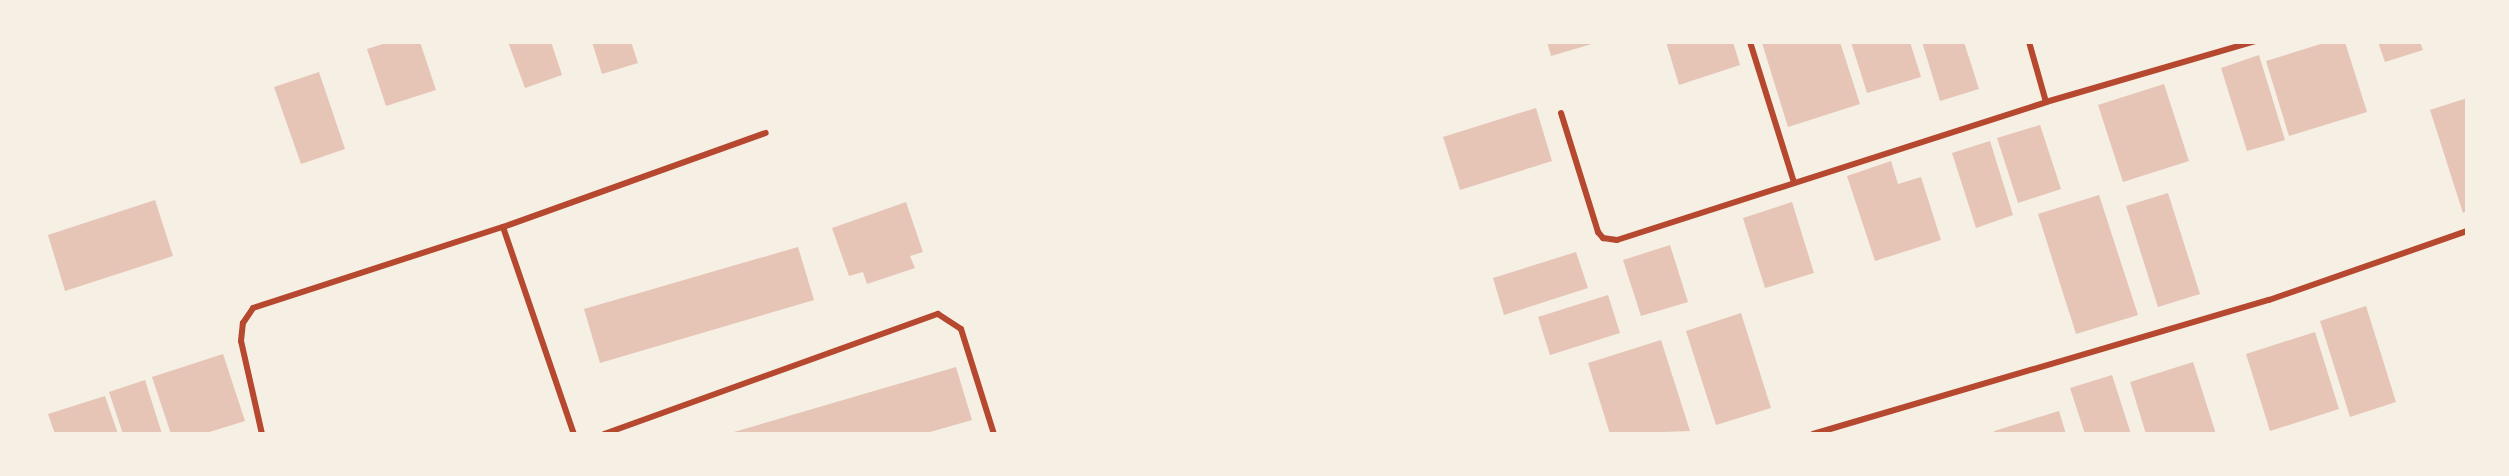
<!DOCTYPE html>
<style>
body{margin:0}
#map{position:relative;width:2509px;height:476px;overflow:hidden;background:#f6efe4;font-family:Mulish,sans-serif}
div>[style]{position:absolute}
.building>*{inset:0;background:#e6c5b7}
.minor>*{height:6px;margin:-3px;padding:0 3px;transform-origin:3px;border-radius:3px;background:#b5482f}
span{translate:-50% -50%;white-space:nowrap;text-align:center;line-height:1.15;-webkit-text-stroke:6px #f6efe4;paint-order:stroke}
.frame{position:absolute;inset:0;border:44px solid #f6efe4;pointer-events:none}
</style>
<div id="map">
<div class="building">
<i style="clip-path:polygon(389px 42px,420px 42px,436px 90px,386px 106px,367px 49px)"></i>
<i style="clip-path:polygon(508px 42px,551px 42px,562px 75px,525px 88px)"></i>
<i style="clip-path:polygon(592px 42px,631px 42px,638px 63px,602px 74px)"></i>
<i style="clip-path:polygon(1547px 42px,1595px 42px,1595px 43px,1551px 56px)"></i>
<i style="clip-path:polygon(1666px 42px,1733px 42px,1740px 65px,1679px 85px)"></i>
<i style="clip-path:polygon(1840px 42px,1860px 104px,1788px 127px,1762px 43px)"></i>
<i style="clip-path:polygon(1851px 42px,1910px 42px,1921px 77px,1867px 93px)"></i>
<i style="clip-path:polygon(1922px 42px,1964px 42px,1979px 89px,1940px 101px)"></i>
<i style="clip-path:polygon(2327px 42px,2345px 42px,2367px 112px,2289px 136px,2266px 61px)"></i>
<i style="clip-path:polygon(2378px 42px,2420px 42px,2423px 50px,2385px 62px)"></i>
<i style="clip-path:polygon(2259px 55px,2285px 140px,2247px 151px,2221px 68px)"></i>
<i style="clip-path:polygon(319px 72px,345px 149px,301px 164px,274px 87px)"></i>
<i style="clip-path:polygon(2164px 84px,2189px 161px,2123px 182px,2098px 105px)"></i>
<i style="clip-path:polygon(2467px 98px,2467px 211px,2463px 213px,2430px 110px)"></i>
<i style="clip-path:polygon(1536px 108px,1552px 161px,1460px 190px,1443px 137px)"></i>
<i style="clip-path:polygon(2040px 125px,2061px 189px,2018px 203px,1997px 138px)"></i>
<i style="clip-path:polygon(1990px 141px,2013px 215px,1976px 228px,1952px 153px)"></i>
<i style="clip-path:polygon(1891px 161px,1898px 184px,1921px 177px,1941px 240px,1875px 261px,1847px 176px)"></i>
<i style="clip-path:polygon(2168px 193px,2200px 294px,2158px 307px,2126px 206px)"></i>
<i style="clip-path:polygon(2099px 195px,2138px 315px,2076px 334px,2038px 214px)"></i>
<i style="clip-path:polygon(155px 200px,173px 256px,65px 291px,48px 235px)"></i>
<i style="clip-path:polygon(906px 202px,923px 252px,910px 256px,915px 268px,867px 284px,863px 272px,849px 276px,832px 228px)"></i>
<i style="clip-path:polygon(1792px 202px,1814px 273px,1765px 288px,1743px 218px)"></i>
<i style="clip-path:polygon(1670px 245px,1688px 302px,1641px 316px,1623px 260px)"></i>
<i style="clip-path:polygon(798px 247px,814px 300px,600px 363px,584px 309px)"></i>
<i style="clip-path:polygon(1576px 252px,1588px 288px,1504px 315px,1493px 278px)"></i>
<i style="clip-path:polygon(1608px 295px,1620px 333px,1550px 355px,1538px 317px)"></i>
<i style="clip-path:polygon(2366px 306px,2396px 402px,2350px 417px,2320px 321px)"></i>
<i style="clip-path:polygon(1741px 313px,1771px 408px,1716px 425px,1686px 331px)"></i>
<i style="clip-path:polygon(2315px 332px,2339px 409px,2270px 431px,2246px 354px)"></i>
<i style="clip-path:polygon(1661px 340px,1690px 431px,1610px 434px,1588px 363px)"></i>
<i style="clip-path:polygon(223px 354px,245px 421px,203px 434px,171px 434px,152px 377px)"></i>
<i style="clip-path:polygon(2193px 362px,2216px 434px,2146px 434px,2130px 382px)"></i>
<i style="clip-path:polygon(956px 367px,972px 420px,923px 434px,727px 434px)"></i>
<i style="clip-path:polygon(2112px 375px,2131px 434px,2085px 434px,2070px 388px)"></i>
<i style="clip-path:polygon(145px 380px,162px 434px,123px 434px,109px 392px)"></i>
<i style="clip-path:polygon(105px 396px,118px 434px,55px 434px,48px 414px)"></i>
<i style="clip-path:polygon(2059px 411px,2066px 434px,1995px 434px,1994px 431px)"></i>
</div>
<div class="minor">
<i style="left:1750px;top:42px;width:147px;rotate:72.6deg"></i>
<i style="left:2029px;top:42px;width:62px;rotate:74.2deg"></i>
<i style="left:1561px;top:113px;width:125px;rotate:72.7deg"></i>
<i style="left:1598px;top:232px;width:8px;rotate:50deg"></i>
<i style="left:1603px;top:238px;width:14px;rotate:8deg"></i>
<i style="left:1617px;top:240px;width:451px;rotate:-17.8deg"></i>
<i style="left:2046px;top:102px;width:216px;rotate:-16.2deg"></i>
<i style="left:503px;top:227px;width:219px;rotate:71.1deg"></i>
<i style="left:262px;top:434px;width:95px;rotate:-102.7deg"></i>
<i style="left:241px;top:341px;width:18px;rotate:-84deg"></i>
<i style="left:243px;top:323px;width:18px;rotate:-56deg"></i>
<i style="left:253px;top:308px;width:263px;rotate:-18deg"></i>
<i style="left:503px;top:227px;width:279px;rotate:-19.7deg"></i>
<i style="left:604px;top:434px;width:355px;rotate:-19.8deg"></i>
<i style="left:938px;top:314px;width:27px;rotate:33deg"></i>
<i style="left:961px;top:329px;width:110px;rotate:72.6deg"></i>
<i style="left:1813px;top:434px;width:475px;rotate:-16.4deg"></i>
<i style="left:2269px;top:300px;width:210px;rotate:-19.2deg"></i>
</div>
<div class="frame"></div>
</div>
